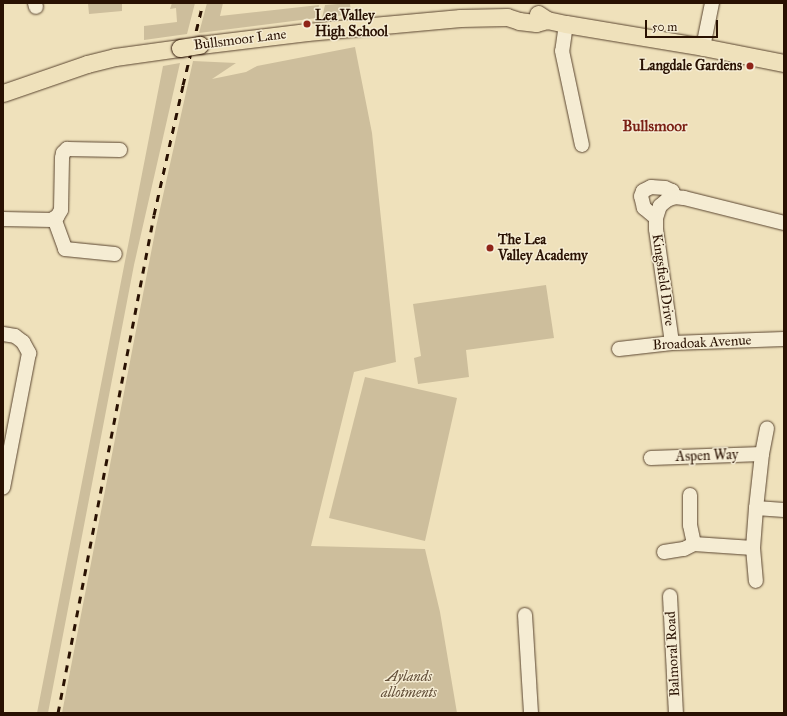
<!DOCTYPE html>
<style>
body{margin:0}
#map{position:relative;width:787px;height:716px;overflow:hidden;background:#efe1bb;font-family:"IM FELL Great Primer",serif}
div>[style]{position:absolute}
.green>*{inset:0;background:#cdbe9c}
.roads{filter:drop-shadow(0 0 1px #5a4530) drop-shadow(0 0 1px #5a4530)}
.minor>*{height:14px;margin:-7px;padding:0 7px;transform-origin:7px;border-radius:7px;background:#f5ecd3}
.major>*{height:17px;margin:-8.5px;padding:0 8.5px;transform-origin:8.5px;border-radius:8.5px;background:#efe1bb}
.rail>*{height:3px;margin-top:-1.5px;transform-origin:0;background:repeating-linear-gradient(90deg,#291102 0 7px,transparent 0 14px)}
.bridges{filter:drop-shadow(0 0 1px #291102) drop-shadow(0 0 1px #291102)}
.major-bridge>*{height:17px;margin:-8.5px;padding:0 8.5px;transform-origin:8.5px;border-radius:8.5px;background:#efe1bb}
.dots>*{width:11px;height:11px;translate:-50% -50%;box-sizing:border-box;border:2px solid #f5ecd3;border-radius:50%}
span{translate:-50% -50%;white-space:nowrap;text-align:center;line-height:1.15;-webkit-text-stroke:3px #f5ecd3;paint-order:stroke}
.poi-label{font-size:14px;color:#291102;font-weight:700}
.left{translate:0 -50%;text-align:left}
.right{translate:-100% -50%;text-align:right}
.street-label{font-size:14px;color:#291102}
.park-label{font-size:14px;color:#624e38;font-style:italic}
.neighbourhood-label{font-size:15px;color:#7a1f14;font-weight:700}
.frame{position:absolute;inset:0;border:4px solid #291102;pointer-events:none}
.scale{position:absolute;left:645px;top:20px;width:73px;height:18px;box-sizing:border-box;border:2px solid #291102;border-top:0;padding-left:5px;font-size:12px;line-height:14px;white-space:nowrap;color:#291102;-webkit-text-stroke:3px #f5ecd3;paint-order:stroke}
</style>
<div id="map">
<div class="green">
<i style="clip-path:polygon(88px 3px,122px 3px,122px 11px,89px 14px)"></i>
<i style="clip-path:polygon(172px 3px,195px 3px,187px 34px,144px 40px,144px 26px,177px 22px,176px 8px,170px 9px)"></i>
<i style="clip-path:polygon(207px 3px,223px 3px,220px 16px,319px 5px,317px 18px,199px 33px)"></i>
<i style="clip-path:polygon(350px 3px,351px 14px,322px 18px,325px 5px)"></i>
<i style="clip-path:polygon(355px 47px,372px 133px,396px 362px,354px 372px,311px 546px,425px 549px,440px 612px,457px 713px,62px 713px,156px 227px,193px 61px,236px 63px,212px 79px,246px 72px,257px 66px)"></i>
<i style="clip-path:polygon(180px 63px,134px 265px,48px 713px,37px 713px,163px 66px)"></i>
<i style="clip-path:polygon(546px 285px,554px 338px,466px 350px,469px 377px,418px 384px,414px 358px,421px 356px,413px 304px)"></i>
<i style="clip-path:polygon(365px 377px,457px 398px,425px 541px,329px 518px)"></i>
</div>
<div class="roads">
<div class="minor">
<i style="left:35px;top:3px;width:4px;rotate:76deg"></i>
<i style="left:566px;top:24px;width:27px;rotate:98deg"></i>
<i style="left:562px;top:51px;width:96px;rotate:78deg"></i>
<i style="left:703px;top:47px;width:45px;rotate:-78.4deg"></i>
<i style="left:54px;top:218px;width:33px;rotate:70deg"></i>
<i style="left:65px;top:249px;width:50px;rotate:5.7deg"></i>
<i style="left:656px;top:218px;width:16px;rotate:-140deg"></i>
<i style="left:644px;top:208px;width:12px;rotate:-104deg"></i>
<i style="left:641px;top:196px;width:5px;rotate:-68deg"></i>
<i style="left:643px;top:191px;width:9px;rotate:-27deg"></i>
<i style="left:651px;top:187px;width:14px;rotate:4deg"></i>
<i style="left:665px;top:188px;width:8px;rotate:23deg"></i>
<i style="left:672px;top:191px;width:7px;rotate:63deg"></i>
<i style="left:3px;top:219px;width:49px;rotate:1.2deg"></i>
<i style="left:52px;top:220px;width:6px;rotate:-31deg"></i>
<i style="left:57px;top:217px;width:8px;rotate:-60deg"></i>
<i style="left:61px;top:210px;width:52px;rotate:-88.9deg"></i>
<i style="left:62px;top:158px;width:5px;rotate:-79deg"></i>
<i style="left:63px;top:153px;width:6px;rotate:-45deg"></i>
<i style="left:67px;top:149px;width:53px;rotate:1.1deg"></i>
<i style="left:3px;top:334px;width:12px;rotate:9deg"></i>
<i style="left:15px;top:336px;width:10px;rotate:37deg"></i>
<i style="left:23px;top:342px;width:13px;rotate:61deg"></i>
<i style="left:29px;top:353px;width:137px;rotate:100.9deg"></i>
<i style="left:672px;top:343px;width:115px;rotate:-98deg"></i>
<i style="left:656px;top:229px;width:11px;rotate:-90deg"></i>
<i style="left:656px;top:218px;width:13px;rotate:-72deg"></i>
<i style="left:660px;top:206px;width:9px;rotate:-41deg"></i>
<i style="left:667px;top:200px;width:9px;rotate:-21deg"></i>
<i style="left:675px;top:197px;width:9px;rotate:6deg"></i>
<i style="left:684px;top:198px;width:103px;rotate:14deg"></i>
<i style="left:619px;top:349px;width:53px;rotate:-6.5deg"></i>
<i style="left:672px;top:343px;width:112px;rotate:-2deg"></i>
<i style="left:762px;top:454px;width:26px;rotate:-79deg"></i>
<i style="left:651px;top:458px;width:111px;rotate:-2.1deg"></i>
<i style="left:762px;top:454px;width:54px;rotate:96.3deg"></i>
<i style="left:756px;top:508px;width:28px;rotate:4deg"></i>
<i style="left:690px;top:495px;width:30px;rotate:90deg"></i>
<i style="left:690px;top:525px;width:19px;rotate:78deg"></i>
<i style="left:753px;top:548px;width:33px;rotate:85deg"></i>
<i style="left:664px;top:552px;width:20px;rotate:-9deg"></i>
<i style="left:684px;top:549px;width:11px;rotate:-27deg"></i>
<i style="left:694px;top:544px;width:59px;rotate:3.9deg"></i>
<i style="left:753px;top:548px;width:40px;rotate:-85.7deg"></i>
<i style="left:670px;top:596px;width:117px;rotate:87.1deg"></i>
<i style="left:525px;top:615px;width:98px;rotate:86.5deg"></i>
</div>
<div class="major">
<i style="left:538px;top:14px;width:11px;rotate:34deg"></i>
<i style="left:547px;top:20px;width:19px;rotate:12deg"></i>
<i style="left:566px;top:24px;width:139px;rotate:9.5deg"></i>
<i style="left:703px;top:47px;width:83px;rotate:11.2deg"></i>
<i style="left:200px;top:45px;width:108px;rotate:-6.9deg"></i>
<i style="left:307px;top:32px;width:154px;rotate:-5.2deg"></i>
<i style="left:460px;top:18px;width:47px;rotate:-1.2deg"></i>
<i style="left:507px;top:17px;width:13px;rotate:18deg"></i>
<i style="left:519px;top:21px;width:17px;rotate:7deg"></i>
<i style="left:536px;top:23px;width:11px;rotate:-15deg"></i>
<i style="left:3px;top:93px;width:89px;rotate:-19deg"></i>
<i style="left:87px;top:64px;width:29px;rotate:-14deg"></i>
<i style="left:115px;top:57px;width:66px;rotate:-7.9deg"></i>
</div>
</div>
<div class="rail">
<i style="left:58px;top:713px;width:507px;rotate:-79.09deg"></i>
<i style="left:154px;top:215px;width:133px;rotate:-77.4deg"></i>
<i style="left:183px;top:85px;width:84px;rotate:-76.3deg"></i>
</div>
<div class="bridges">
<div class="major-bridge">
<i style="left:180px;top:48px;width:20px;rotate:-9deg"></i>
</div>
</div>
<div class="dots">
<i style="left:307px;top:24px;background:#8f2418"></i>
<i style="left:750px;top:66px;background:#8f2418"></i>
<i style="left:490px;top:248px;background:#8f2418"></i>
</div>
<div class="poi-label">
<span class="left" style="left:315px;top:24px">Lea Valley<br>High School</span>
<span class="right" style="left:742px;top:66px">Langdale Gardens</span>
<span class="left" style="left:498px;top:248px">The Lea<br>Valley Academy</span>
</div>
<div class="street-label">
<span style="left:240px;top:40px;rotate:-7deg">Bullsmoor Lane</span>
<span style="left:663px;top:280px;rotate:82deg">Kingsfield Drive</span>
<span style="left:702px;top:343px;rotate:-3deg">Broadoak Avenue</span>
<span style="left:707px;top:456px;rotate:-2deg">Aspen Way</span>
<span style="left:673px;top:654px;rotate:-93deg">Balmoral Road</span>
</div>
<div class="park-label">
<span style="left:409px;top:685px">Aylands<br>allotments</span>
</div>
<div class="neighbourhood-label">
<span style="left:655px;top:127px">Bullsmoor</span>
</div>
<div class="frame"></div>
<div class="scale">50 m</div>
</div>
